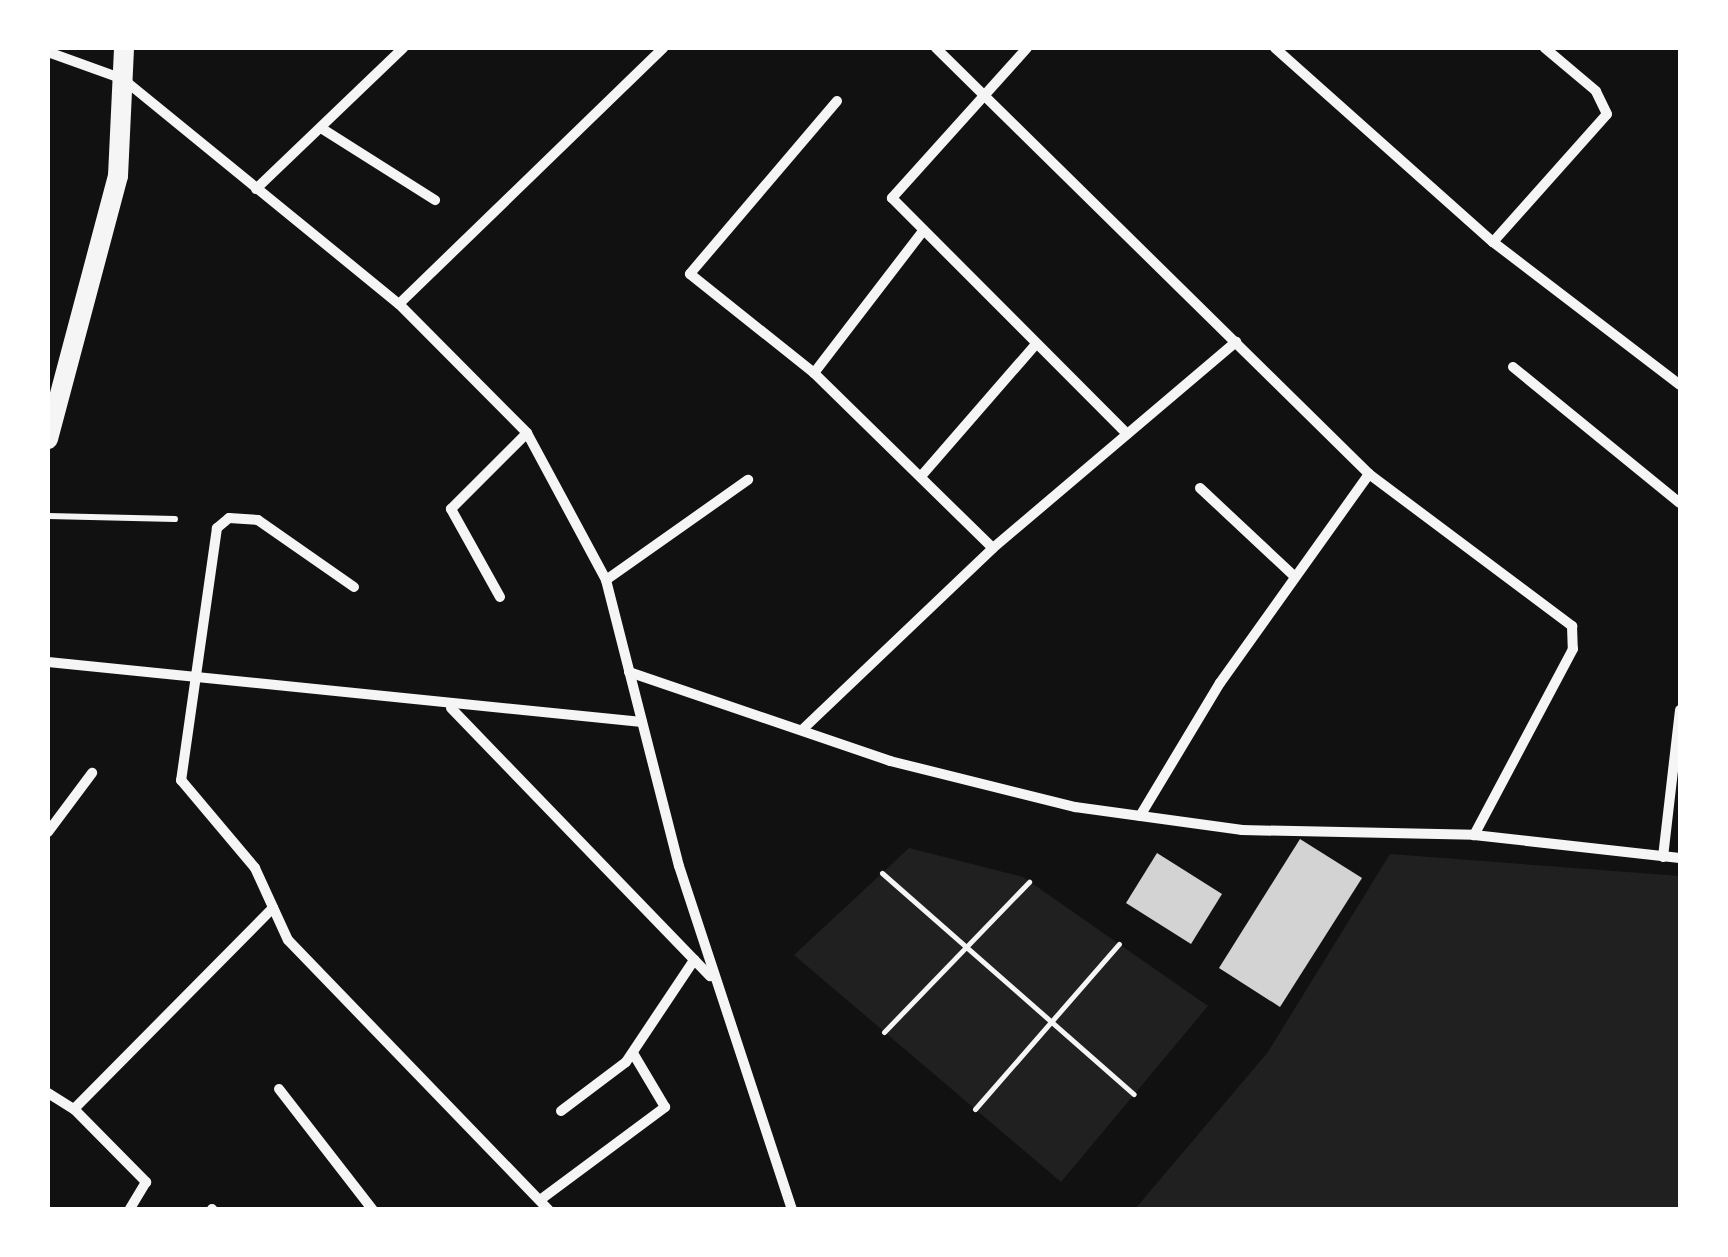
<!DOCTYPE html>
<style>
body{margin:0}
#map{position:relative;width:1728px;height:1257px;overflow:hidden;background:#111;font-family:"Exo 2",sans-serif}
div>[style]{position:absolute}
.green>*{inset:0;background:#202020}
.building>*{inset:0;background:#d3d3d3}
.path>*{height:5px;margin:-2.5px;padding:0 2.5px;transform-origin:2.5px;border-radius:2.5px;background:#f5f5f5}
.service>*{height:6px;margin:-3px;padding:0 3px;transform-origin:3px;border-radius:3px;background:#f5f5f5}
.minor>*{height:10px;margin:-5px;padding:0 5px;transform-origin:5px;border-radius:5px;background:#f5f5f5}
.trunk>*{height:20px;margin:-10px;padding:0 10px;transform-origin:10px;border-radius:10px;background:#f5f5f5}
span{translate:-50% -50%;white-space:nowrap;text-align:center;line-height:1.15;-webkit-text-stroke:9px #fff;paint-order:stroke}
.frame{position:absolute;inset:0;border:50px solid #fff;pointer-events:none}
</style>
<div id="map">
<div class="green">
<i style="clip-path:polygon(909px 848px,1023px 877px,1208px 1006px,1061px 1182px,794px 955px)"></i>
<i style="clip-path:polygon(1390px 854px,1680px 876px,1680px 1209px,1135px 1209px,1268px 1052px)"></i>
</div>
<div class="building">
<i style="clip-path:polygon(1300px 839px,1362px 878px,1280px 1007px,1219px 968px)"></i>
<i style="clip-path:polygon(1157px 853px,1222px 894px,1191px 944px,1126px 903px)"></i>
</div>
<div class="path">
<i style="left:882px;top:873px;width:335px;rotate:41.3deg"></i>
<i style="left:884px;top:1032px;width:209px;rotate:-46deg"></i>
<i style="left:975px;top:1109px;width:219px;rotate:-48.9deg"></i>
</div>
<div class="service">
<i style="left:48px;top:516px;width:127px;rotate:1.4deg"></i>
</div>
<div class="minor">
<i style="left:936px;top:48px;width:607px;rotate:44.53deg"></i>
<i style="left:1369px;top:474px;width:254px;rotate:36.8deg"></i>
<i style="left:1572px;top:626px;width:23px;rotate:88deg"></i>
<i style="left:1573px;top:649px;width:211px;rotate:118deg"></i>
<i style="left:1027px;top:48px;width:202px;rotate:132deg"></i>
<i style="left:892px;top:198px;width:333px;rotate:45.1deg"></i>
<i style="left:1275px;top:48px;width:292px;rotate:41.7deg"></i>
<i style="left:1493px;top:242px;width:235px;rotate:37.4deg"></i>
<i style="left:48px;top:52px;width:80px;rotate:19.8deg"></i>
<i style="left:123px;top:79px;width:356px;rotate:39.2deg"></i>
<i style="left:399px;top:304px;width:182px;rotate:45.2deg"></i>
<i style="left:527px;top:433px;width:167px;rotate:61.7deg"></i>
<i style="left:606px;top:580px;width:295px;rotate:75.7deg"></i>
<i style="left:679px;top:866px;width:362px;rotate:71.8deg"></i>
<i style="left:837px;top:101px;width:227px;rotate:130.4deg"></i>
<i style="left:690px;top:274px;width:159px;rotate:38.6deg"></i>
<i style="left:814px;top:373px;width:250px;rotate:44.4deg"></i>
<i style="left:321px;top:128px;width:135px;rotate:32.3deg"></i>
<i style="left:256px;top:189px;width:204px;rotate:-43.8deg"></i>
<i style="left:1493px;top:242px;width:171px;rotate:-48.3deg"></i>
<i style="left:1607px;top:114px;width:25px;rotate:-116deg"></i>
<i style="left:1596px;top:91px;width:67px;rotate:-139.9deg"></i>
<i style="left:399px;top:304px;width:368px;rotate:-44.1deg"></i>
<i style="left:1513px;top:367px;width:215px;rotate:39.2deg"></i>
<i style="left:814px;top:373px;width:179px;rotate:-52.5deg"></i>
<i style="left:923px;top:474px;width:172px;rotate:-49deg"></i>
<i style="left:1200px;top:488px;width:129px;rotate:43.1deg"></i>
<i style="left:606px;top:580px;width:174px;rotate:-35.2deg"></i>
<i style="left:354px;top:587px;width:117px;rotate:-145.1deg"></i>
<i style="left:258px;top:520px;width:29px;rotate:-176deg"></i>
<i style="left:229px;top:518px;width:16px;rotate:140deg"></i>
<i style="left:217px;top:528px;width:255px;rotate:98.1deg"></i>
<i style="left:181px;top:780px;width:115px;rotate:49.9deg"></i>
<i style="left:255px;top:868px;width:79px;rotate:65.4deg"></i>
<i style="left:288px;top:940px;width:376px;rotate:46deg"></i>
<i style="left:500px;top:597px;width:101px;rotate:-119.1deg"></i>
<i style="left:451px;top:509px;width:107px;rotate:-45deg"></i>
<i style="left:48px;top:662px;width:597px;rotate:5.77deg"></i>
<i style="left:629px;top:672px;width:276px;rotate:18.8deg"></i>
<i style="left:890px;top:761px;width:191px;rotate:14deg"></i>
<i style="left:1075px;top:807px;width:169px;rotate:7.8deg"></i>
<i style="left:1242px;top:830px;width:232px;rotate:1.2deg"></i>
<i style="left:1474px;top:835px;width:207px;rotate:6.4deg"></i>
<i style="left:451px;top:708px;width:373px;rotate:46deg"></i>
<i style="left:803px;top:729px;width:262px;rotate:-43.6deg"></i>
<i style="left:993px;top:548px;width:319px;rotate:-40.3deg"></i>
<i style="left:1140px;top:816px;width:155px;rotate:-59deg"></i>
<i style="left:1220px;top:683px;width:257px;rotate:-54.5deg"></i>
<i style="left:48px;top:832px;width:74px;rotate:-53.3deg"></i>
<i style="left:1663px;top:857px;width:148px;rotate:-83.4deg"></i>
<i style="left:279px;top:1089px;width:153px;rotate:52.2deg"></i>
<i style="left:48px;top:1093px;width:31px;rotate:32deg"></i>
<i style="left:74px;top:1109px;width:283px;rotate:-45.3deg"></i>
<i style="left:74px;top:1109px;width:103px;rotate:45.4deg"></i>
<i style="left:146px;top:1182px;width:33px;rotate:121deg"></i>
<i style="left:561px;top:1111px;width:81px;rotate:-37deg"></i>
<i style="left:626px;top:1062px;width:123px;rotate:-56.3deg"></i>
<i style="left:540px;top:1200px;width:156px;rotate:-36.6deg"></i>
<i style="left:665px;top:1107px;width:63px;rotate:-120.7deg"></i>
<i style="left:212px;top:1209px;width:1px;rotate:45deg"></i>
</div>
<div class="trunk">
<i style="left:48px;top:439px;width:272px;rotate:-75.1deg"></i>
<i style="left:118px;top:176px;width:128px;rotate:-87.3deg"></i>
</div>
<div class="frame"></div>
</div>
